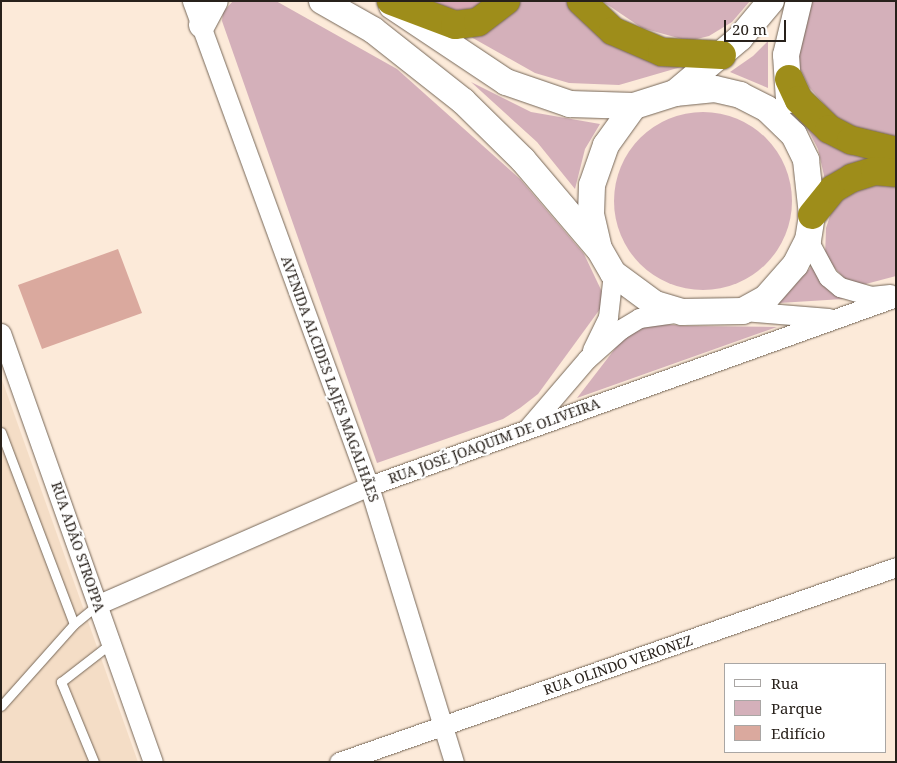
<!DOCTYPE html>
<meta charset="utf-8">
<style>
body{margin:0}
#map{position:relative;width:897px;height:763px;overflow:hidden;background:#fcead9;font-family:"Noto Serif",serif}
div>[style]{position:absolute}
.built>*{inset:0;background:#f4ddc6}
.green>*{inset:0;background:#d4b0ba}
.round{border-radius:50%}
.forest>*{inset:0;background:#d9a8b6}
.building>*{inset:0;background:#daa99e}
.roads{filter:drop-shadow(0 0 1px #766758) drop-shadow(0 0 1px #766758)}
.service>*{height:9px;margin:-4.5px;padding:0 4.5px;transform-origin:4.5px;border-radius:4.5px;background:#fff}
.minor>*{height:19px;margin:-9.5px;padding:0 9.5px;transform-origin:9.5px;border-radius:9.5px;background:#fff}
.secondary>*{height:26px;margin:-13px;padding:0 13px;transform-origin:13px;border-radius:13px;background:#fff}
.motorway>*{height:28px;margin:-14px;padding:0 14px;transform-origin:14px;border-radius:14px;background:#9e8d1a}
span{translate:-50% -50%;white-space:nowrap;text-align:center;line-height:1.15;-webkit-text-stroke:4.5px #fff;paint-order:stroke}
.street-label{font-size:14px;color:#28211b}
.frame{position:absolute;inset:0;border:2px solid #28211b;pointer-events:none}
.legend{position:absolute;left:724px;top:663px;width:162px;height:90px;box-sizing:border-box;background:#fff;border:1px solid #a9a6a4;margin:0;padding:6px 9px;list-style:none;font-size:15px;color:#28211b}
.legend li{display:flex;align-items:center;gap:10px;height:25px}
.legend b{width:25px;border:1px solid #a9a6a4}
.scale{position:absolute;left:724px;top:20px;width:62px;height:22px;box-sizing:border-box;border:2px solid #28211b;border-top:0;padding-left:6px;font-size:15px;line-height:18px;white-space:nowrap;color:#28211b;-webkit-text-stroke:4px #fff;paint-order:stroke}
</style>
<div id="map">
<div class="built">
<i style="clip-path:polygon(1px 377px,138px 762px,1px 762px)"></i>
</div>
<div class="green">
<i style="clip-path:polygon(233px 1px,276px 1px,397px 69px,520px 179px,584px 254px,603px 294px,600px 309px,538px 394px,520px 408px,503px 419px,377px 463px,222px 21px,223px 12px)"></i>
<i style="clip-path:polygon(522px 1px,570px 1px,587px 26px,611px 42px,681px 67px,619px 85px,569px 83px,535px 73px,471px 37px)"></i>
<i style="clip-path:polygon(602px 1px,750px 1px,732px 22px,709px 36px,689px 41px,642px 28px)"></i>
<i style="clip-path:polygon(810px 1px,896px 1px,896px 138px,853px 127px,835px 117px,809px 87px,799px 66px,797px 48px)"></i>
<i style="clip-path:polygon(768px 41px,768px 88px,730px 72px,753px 56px)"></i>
<i style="clip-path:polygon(471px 82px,531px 112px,600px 124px,585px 149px,575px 189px,537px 142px)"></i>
<i class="round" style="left:614px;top:112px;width:178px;height:178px"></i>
<i style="clip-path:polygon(799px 112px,881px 156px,825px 180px,818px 149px)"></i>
<i style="clip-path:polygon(896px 184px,896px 276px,862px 285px,848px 282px,825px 258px,826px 228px,834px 204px,859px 185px)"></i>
<i style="clip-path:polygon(812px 266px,832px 293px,843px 299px,779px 303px)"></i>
<i style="clip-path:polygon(652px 323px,686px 326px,777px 327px,577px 398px,624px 337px)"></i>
</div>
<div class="forest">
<i style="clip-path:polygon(423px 1px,494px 1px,471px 13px,448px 14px)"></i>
</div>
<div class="building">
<i style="clip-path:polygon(118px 249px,142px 313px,42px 349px,18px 285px)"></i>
</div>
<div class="roads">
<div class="service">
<i style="left:1px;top:432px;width:205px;rotate:69.2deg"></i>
<i style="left:74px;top:624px;width:110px;rotate:131.7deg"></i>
<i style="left:74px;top:624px;width:32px;rotate:-39deg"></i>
<i style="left:94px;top:762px;width:87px;rotate:-112.4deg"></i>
<i style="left:61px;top:682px;width:62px;rotate:-37.8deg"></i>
</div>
<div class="minor">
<i style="left:192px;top:1px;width:516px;rotate:69.95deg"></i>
<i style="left:369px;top:486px;width:289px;rotate:72.9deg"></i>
<i style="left:808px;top:240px;width:42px;rotate:61.6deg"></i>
<i style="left:828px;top:277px;width:16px;rotate:40deg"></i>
<i style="left:840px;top:287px;width:32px;rotate:16deg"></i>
<i style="left:871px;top:296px;width:19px;rotate:-6deg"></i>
<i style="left:743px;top:311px;width:86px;rotate:4.7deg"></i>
<i style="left:1px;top:333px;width:455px;rotate:70.5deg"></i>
<i style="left:592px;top:350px;width:37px;rotate:-64deg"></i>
<i style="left:608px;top:317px;width:44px;rotate:-83.5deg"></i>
<i style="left:527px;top:429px;width:92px;rotate:-49.4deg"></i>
<i style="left:587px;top:359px;width:45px;rotate:-41.4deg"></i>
<i style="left:621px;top:329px;width:21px;rotate:-31deg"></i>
<i style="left:639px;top:318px;width:36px;rotate:-8deg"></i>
<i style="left:99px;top:604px;width:295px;rotate:-23.6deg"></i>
<i style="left:369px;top:486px;width:560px;rotate:-19.73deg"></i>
<i style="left:339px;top:762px;width:590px;rotate:-19.29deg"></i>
</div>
<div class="secondary">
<i style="left:322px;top:1px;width:59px;rotate:29.6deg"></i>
<i style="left:373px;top:30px;width:115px;rotate:38.3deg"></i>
<i style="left:463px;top:101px;width:84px;rotate:44.5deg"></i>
<i style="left:523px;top:160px;width:114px;rotate:49.6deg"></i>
<i style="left:392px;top:6px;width:137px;rotate:33.7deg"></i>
<i style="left:506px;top:82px;width:68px;rotate:19deg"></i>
<i style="left:570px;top:104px;width:64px;rotate:1.8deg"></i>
<i style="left:202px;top:25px;width:27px;rotate:-62deg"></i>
<i style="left:715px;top:89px;width:26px;rotate:13deg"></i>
<i style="left:740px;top:95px;width:30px;rotate:27deg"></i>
<i style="left:767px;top:109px;width:37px;rotate:44deg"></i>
<i style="left:794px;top:135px;width:28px;rotate:64deg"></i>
<i style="left:806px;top:160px;width:55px;rotate:83.8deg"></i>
<i style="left:812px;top:215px;width:25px;rotate:99deg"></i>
<i style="left:808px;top:240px;width:28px;rotate:117deg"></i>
<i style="left:795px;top:265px;width:44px;rotate:131.3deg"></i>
<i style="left:766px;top:298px;width:26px;rotate:151deg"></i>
<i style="left:743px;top:311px;width:61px;rotate:179.1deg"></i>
<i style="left:682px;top:312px;width:28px;rotate:-163deg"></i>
<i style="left:655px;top:304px;width:52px;rotate:-143.6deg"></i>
<i style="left:613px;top:273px;width:28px;rotate:-120deg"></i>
<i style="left:599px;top:249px;width:36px;rotate:-103deg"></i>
<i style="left:591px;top:214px;width:29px;rotate:-88deg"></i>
<i style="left:592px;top:185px;width:42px;rotate:-70.7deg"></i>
<i style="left:606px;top:145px;width:48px;rotate:-54.3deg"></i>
<i style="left:634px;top:106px;width:43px;rotate:-17.6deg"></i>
<i style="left:675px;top:93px;width:40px;rotate:-5.7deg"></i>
<i style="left:675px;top:93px;width:85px;rotate:-40.2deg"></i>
<i style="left:740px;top:38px;width:48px;rotate:-50deg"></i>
<i style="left:789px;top:100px;width:45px;rotate:-93.8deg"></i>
<i style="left:786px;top:55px;width:56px;rotate:-76.5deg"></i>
</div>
<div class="motorway">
<i style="left:391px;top:1px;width:68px;rotate:20.6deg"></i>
<i style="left:455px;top:25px;width:23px;rotate:-7deg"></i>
<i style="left:478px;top:22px;width:35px;rotate:-37deg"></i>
<i style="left:581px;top:1px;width:44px;rotate:43.2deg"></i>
<i style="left:613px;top:31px;width:53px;rotate:23.2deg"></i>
<i style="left:662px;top:52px;width:60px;rotate:2.9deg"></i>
<i style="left:789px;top:79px;width:23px;rotate:65deg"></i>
<i style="left:799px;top:100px;width:42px;rotate:44deg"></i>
<i style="left:829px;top:129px;width:25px;rotate:27deg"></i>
<i style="left:851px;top:140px;width:46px;rotate:13.7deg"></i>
<i style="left:812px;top:215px;width:33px;rotate:-51deg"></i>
<i style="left:833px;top:189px;width:22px;rotate:-30deg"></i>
<i style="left:852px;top:178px;width:24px;rotate:-17deg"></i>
<i style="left:875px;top:171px;width:21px;rotate:5deg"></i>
</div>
</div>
<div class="street-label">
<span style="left:330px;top:379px;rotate:70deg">AVENIDA ALCIDES LAJES MAGALHÃES</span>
<span style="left:494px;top:441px;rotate:-20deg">RUA JOSÉ JOAQUIM DE OLIVEIRA</span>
<span style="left:78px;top:547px;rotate:71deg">RUA ADÃO STROPPA</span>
<span style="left:618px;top:665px;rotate:-19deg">RUA OLINDO VERONEZ</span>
</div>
<div class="frame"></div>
<ul class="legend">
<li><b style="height:6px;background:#fff"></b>Rua</li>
<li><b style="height:14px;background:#d4b0ba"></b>Parque</li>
<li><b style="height:14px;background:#daa99e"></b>Edifício</li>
</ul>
<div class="scale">20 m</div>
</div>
